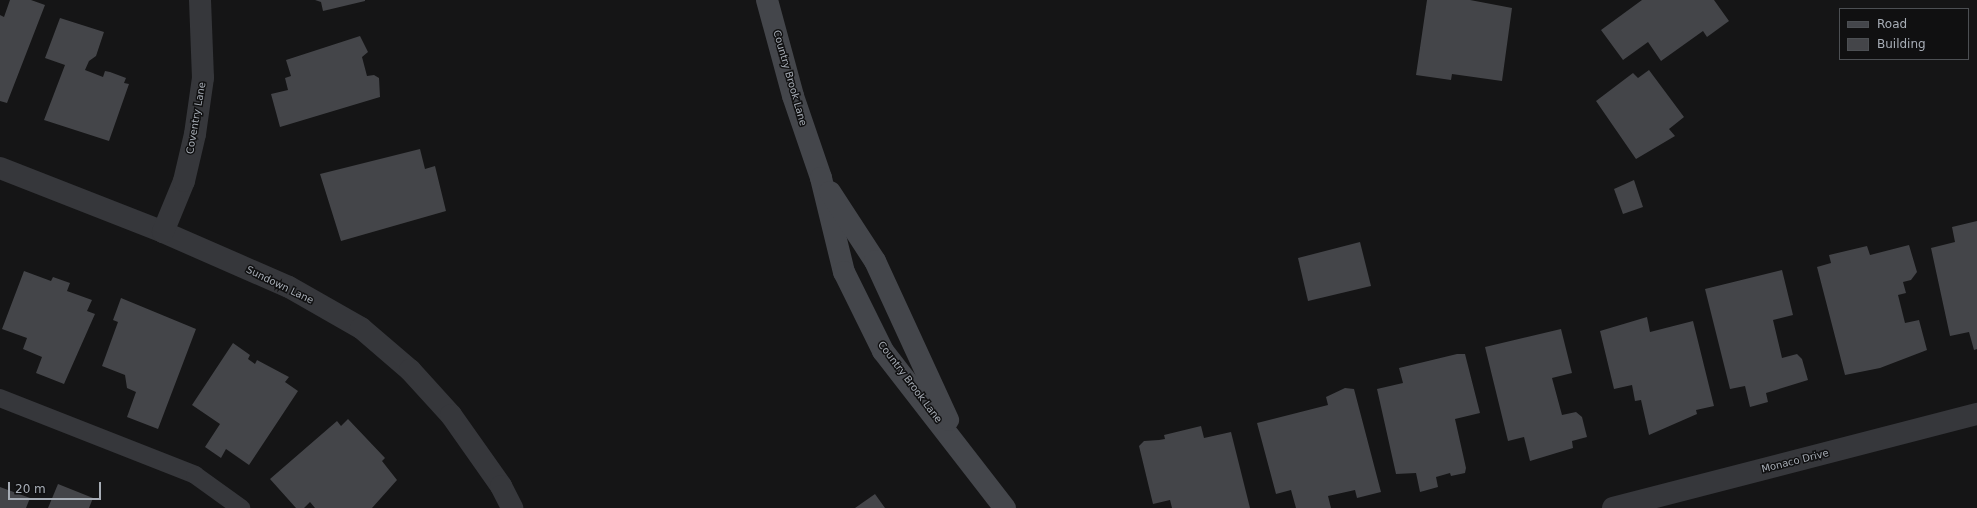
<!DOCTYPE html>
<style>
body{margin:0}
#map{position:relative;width:1977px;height:508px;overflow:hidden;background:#151516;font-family:"DejaVu Sans",sans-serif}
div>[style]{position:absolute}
.building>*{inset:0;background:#444549}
.lane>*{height:18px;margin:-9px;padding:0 9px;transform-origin:9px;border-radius:9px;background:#36373b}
.street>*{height:22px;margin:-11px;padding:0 11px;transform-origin:11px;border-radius:11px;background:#36373b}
.secondary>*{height:22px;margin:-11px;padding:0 11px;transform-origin:11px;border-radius:11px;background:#44464b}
span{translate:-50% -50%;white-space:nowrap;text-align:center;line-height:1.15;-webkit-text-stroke:3px #101011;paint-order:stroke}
.street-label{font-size:10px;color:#a7adb6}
.legend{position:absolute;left:1839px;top:8px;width:130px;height:52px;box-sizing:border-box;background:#101011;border:1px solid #4c4f53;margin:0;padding:5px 7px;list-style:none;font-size:12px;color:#a7adb6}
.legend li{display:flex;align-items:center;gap:8px;height:20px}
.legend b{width:20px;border:1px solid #4c4f53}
.scale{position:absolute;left:8px;top:482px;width:93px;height:18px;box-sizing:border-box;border:2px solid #a7adb6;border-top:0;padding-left:5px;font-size:12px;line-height:14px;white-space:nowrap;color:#a7adb6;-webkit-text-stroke:3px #101011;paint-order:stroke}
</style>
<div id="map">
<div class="building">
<i style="clip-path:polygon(10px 0,31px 0,45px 5px,7px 103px,0 101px,0 15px,4px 17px)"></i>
<i style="clip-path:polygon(315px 0,365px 0,365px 1px,323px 11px,321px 2px)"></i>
<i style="clip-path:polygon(1427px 0,1470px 0,1512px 8px,1502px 81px,1452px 74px,1451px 80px,1416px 75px)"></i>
<i style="clip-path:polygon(1642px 0,1714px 0,1729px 21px,1707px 37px,1703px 31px,1661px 61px,1648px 42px,1623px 60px,1601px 30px)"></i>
<i style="clip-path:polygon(60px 18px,104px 32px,96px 56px,89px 61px,85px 70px,103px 77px,105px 71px,110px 72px,126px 78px,124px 83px,129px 84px,109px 141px,44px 120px,65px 65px,45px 58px)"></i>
<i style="clip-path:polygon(360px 36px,368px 52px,362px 57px,367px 76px,374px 75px,379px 78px,380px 97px,280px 127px,271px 94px,288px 90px,285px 78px,291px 76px,286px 60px)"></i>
<i style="clip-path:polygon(1649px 70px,1684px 117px,1669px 129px,1675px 136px,1636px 159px,1596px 101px,1633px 73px,1638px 78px)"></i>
<i style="clip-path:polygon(420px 149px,425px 169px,435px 166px,446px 211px,341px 241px,320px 174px)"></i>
<i style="clip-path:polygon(1634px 180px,1643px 207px,1623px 214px,1614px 189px)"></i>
<i style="clip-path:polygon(1977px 221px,1977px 349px,1974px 350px,1969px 332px,1950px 336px,1931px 248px,1955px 242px,1952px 227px)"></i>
<i style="clip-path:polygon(1360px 242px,1371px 286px,1308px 301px,1298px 258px)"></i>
<i style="clip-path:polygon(1909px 245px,1917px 272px,1911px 280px,1903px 282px,1906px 293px,1898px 295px,1905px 323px,1919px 320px,1927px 350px,1880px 368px,1845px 375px,1817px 267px,1831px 263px,1829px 255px,1867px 246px,1870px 255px)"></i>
<i style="clip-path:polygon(1782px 270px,1793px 315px,1773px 320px,1782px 358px,1797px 354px,1802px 359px,1808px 380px,1766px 393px,1768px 402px,1750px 407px,1745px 386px,1730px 389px,1705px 289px)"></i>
<i style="clip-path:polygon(24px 271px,51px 281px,53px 277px,70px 283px,67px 291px,92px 300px,87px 311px,95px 314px,64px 384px,36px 373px,42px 357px,23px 349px,27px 338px,2px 329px)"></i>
<i style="clip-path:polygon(121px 298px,196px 329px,158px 429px,127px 417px,136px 392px,127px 388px,125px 375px,102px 366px,118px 322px,113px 320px)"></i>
<i style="clip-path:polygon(1647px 317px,1650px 332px,1693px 321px,1714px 406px,1696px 410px,1697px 414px,1649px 435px,1641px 400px,1635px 401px,1632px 385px,1614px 389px,1600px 331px)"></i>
<i style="clip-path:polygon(1561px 329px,1572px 373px,1552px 378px,1562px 415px,1576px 412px,1582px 417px,1587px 437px,1572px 441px,1573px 448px,1530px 461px,1524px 437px,1508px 441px,1485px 347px)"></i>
<i style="clip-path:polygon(233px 343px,250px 355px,248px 359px,255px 364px,257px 360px,289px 377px,285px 382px,298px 391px,249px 465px,226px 449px,221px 458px,205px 447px,220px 424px,192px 405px)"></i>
<i style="clip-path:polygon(1457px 354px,1465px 354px,1480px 413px,1455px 419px,1466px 468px,1465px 473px,1451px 476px,1450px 473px,1436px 477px,1438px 487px,1420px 492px,1416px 473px,1396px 474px,1377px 389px,1403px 383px,1399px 368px)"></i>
<i style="clip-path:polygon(1345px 388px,1354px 389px,1381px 492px,1357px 498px,1355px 490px,1328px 496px,1331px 508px,1296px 508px,1291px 490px,1276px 494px,1257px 423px,1328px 405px,1326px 397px)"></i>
<i style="clip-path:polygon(348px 419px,385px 458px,382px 461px,397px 480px,372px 508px,315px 508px,310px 502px,304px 508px,296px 508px,270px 479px,337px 421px,341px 426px)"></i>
<i style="clip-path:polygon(1201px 426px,1204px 438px,1231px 432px,1250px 508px,1172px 508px,1170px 500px,1153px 504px,1139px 446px,1144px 441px,1159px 440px,1165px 439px,1164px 435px)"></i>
<i style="clip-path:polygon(58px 484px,93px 498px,89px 508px,48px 508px)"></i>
<i style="clip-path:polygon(0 487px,30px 498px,26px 508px,0 508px)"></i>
<i style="clip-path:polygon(875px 494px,885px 508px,855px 508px)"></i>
</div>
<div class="lane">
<i style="left:0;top:398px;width:210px;rotate:21.5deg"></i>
<i style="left:195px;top:475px;width:57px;rotate:35.7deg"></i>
</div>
<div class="street">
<i style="left:0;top:168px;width:175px;rotate:21.4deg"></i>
<i style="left:163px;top:232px;width:137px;rotate:23.6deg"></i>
<i style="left:289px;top:287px;width:83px;rotate:29.7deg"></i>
<i style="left:361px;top:328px;width:65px;rotate:40.6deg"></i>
<i style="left:410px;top:370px;width:61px;rotate:47.7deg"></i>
<i style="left:451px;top:415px;width:87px;rotate:54.8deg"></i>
<i style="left:501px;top:486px;width:25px;rotate:63deg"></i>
<i style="left:163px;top:232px;width:55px;rotate:-67.6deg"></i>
<i style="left:184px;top:181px;width:48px;rotate:-76.8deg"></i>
<i style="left:195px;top:134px;width:57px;rotate:-81.9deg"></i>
<i style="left:203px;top:78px;width:78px;rotate:-92.2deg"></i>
<i style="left:1613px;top:508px;width:376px;rotate:-14.5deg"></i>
</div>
<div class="secondary">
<i style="left:767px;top:0;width:99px;rotate:74.8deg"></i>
<i style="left:793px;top:96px;width:87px;rotate:71.1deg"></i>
<i style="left:821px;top:178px;width:97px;rotate:76.3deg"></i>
<i style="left:844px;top:272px;width:88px;rotate:63.7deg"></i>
<i style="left:883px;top:351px;width:199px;rotate:52.2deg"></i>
<i style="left:830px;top:192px;width:82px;rotate:56.9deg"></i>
<i style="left:875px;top:261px;width:175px;rotate:65.3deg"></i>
</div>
<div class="street-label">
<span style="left:790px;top:78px;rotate:74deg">Country Brook Lane</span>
<span style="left:196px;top:118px;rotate:-80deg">Coventry Lane</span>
<span style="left:280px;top:285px;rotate:26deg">Sundown Lane</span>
<span style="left:910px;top:382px;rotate:53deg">Country Brook Lane</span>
<span style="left:1795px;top:461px;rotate:-14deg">Monaco Drive</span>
</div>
<ul class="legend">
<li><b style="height:5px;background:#44464b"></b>Road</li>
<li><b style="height:11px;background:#444549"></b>Building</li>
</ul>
<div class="scale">20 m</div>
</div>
